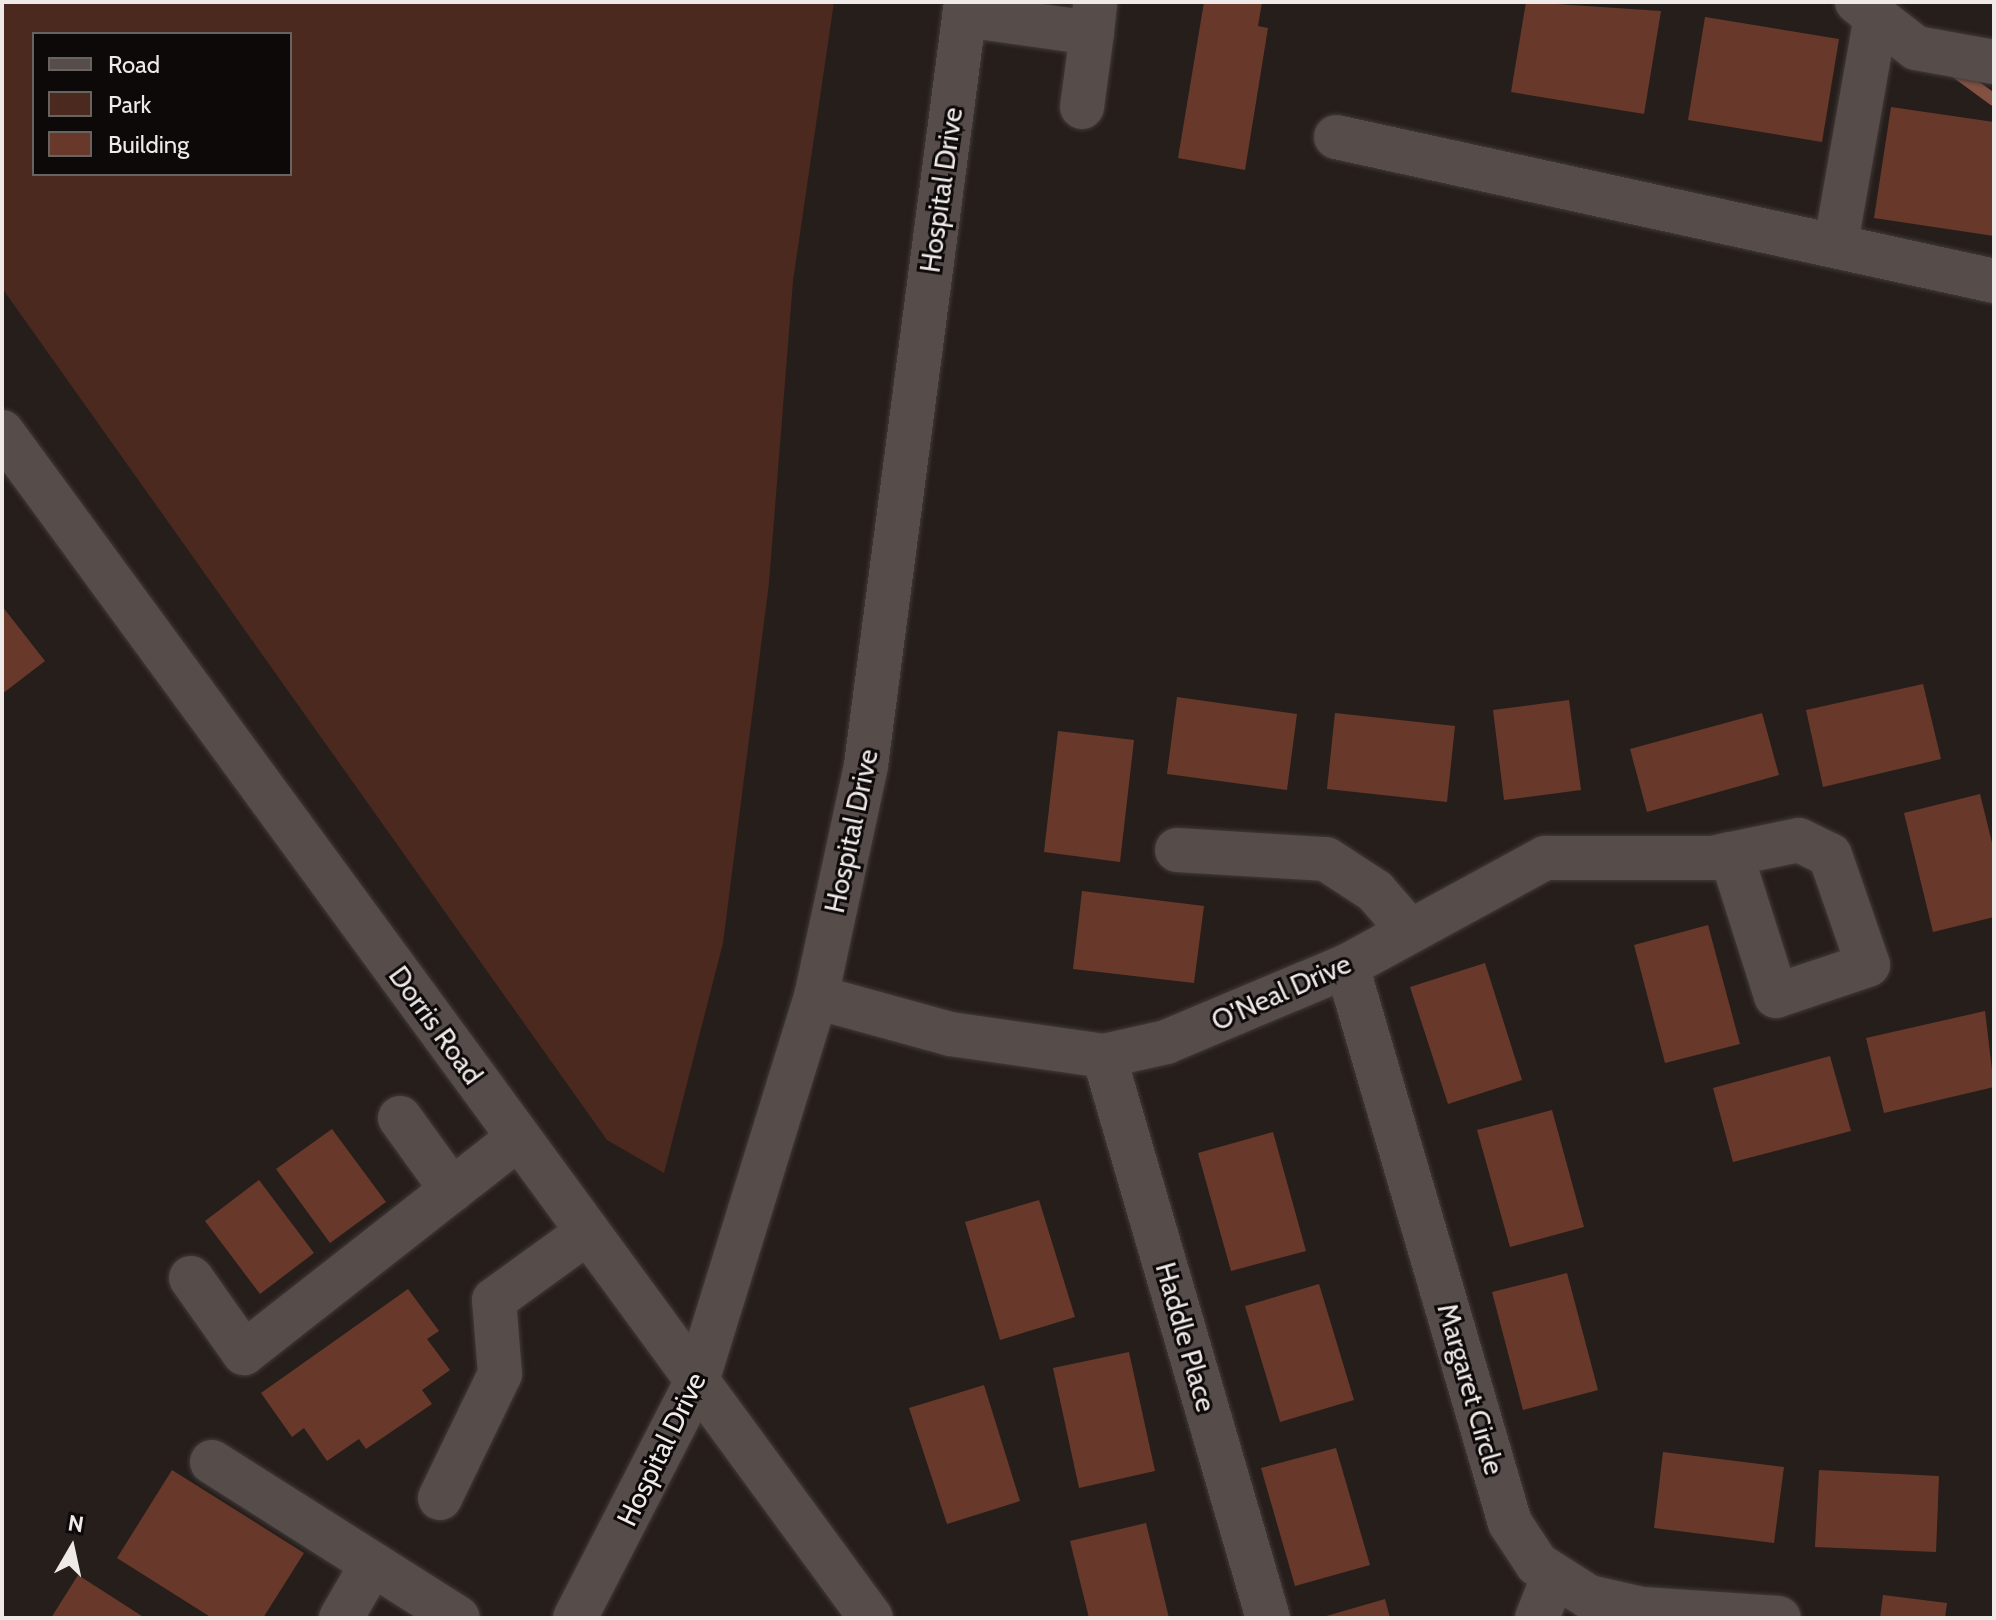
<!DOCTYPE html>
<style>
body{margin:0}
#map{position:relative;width:1996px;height:1620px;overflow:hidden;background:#261e1b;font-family:Cabin,sans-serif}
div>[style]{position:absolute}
.green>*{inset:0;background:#4b291f}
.stream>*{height:12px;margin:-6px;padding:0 6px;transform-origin:6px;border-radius:6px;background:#835141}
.building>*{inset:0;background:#68392a}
.roads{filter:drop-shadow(0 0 2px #403a38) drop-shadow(0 0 2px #403a38)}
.minor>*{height:44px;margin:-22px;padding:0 22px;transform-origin:22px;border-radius:22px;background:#564c49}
span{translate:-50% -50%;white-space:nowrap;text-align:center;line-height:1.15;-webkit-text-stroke:6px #0c0908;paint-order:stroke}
.street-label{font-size:28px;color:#efe9e7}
.frame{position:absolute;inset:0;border:4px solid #efe9e7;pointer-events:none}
.legend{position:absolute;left:32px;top:32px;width:260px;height:144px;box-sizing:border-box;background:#0c0908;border:2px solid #676361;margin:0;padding:10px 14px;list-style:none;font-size:24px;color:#efe9e7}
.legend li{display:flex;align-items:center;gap:16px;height:40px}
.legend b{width:40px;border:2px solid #676361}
.north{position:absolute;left:32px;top:1508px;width:80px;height:80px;-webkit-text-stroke:6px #0c0908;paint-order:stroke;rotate:9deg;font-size:22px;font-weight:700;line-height:32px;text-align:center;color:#efe9e7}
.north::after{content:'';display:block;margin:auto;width:28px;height:36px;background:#efe9e7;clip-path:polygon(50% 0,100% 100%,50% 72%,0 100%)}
</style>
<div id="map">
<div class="green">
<i style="clip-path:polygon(evenodd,2px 2px,834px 2px,793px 281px,769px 583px,723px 943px,664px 1173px,607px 1140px,2px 288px,2px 2px,34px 34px,290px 34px,290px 174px,34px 174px,34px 34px)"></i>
</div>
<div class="stream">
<i style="left:1953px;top:70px;width:51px;rotate:36.2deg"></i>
</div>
<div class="building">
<i style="clip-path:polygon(1204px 2px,1262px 2px,1258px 26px,1268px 28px,1245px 170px,1178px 158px)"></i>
<i style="clip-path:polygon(1526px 2px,1661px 11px,1644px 114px,1511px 92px)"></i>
<i style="clip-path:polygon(1705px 17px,1839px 39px,1822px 142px,1688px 120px)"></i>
<i style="clip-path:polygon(1891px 107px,1994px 122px,1994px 236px,1874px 218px)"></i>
<i style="clip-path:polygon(2px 606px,45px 661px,2px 694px)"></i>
<i style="clip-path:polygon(1923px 684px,1941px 759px,1823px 787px,1806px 710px)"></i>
<i style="clip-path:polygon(1177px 697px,1297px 714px,1287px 790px,1167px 774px)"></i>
<i style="clip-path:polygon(1569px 700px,1581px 790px,1504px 800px,1493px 710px)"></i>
<i style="clip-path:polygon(1335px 713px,1455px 726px,1447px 802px,1327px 789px)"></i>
<i style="clip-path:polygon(1762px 713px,1779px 775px,1647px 812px,1630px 749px)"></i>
<i style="clip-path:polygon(1058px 731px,1134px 740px,1120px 862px,1044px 852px)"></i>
<i style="clip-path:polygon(1980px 794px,1994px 851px,1994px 917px,1933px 932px,1904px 813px)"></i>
<i style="clip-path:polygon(1082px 891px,1204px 906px,1194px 983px,1073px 969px)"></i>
<i style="clip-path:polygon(1708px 925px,1740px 1044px,1665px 1063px,1634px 945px)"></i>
<i style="clip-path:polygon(1485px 963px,1522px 1080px,1448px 1104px,1410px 987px)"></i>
<i style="clip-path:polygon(1985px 1011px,1994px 1087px,1884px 1113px,1866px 1038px)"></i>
<i style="clip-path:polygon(1830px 1056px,1851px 1131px,1733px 1162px,1713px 1088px)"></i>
<i style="clip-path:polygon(1552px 1110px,1584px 1227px,1510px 1247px,1477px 1130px)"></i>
<i style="clip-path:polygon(332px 1129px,386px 1202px,330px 1243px,276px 1169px)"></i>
<i style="clip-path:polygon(1273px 1132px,1306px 1251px,1231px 1271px,1198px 1153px)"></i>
<i style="clip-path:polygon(259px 1180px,314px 1253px,260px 1294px,205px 1221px)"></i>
<i style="clip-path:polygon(1039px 1200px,1075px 1317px,1000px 1340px,965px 1222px)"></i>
<i style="clip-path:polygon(1567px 1273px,1598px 1390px,1523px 1410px,1492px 1292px)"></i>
<i style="clip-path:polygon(1319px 1284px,1354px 1400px,1280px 1422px,1245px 1306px)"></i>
<i style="clip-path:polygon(408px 1289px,439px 1331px,427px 1339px,450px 1370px,422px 1390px,432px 1404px,366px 1449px,359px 1439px,327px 1461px,304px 1428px,292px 1437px,261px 1393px)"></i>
<i style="clip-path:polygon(1129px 1352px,1155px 1471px,1079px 1488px,1053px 1368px)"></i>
<i style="clip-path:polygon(984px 1385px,1020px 1501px,947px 1524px,909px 1408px)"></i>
<i style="clip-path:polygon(1336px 1448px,1370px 1565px,1295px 1586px,1261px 1468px)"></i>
<i style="clip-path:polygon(1663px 1452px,1784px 1467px,1774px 1543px,1654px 1528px)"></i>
<i style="clip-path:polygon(172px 1470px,304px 1553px,263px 1618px,212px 1618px,117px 1558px)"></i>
<i style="clip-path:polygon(1819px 1470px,1939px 1476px,1936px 1552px,1815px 1547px)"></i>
<i style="clip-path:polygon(1146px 1523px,1169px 1618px,1089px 1618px,1070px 1541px)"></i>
<i style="clip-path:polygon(78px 1575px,145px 1618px,51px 1618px)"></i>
<i style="clip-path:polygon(1883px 1595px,1947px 1603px,1945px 1618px,1880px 1618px)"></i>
<i style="clip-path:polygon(1385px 1599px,1390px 1618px,1323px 1618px,1323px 1617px)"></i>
</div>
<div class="roads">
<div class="minor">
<i style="left:1857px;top:2px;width:75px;rotate:37.9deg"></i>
<i style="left:1916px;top:48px;width:79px;rotate:10.2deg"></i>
<i style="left:964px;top:15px;width:129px;rotate:8deg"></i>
<i style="left:1092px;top:33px;width:31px;rotate:-84deg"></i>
<i style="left:1082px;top:107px;width:75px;rotate:-82.3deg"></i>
<i style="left:1336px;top:137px;width:674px;rotate:12.34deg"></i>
<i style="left:1836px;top:243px;width:230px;rotate:-80deg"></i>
<i style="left:2px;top:432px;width:1470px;rotate:53.77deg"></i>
<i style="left:1177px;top:850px;width:149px;rotate:3.5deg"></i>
<i style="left:1326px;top:859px;width:59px;rotate:33.1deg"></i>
<i style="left:1375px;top:891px;width:50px;rotate:49deg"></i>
<i style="left:1347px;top:966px;width:580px;rotate:73.69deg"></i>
<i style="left:1510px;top:1523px;width:49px;rotate:56.6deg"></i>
<i style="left:1537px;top:1564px;width:62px;rotate:32.4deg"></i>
<i style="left:1589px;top:1597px;width:54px;rotate:12.8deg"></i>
<i style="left:1642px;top:1609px;width:137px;rotate:3.8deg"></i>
<i style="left:816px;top:997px;width:139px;rotate:15.4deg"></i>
<i style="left:950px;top:1034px;width:156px;rotate:8.1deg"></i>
<i style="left:1104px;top:1056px;width:64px;rotate:-12.7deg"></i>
<i style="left:1166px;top:1042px;width:196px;rotate:-22.8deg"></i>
<i style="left:1347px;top:966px;width:226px;rotate:-28.6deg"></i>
<i style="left:1545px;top:858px;width:168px"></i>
<i style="left:1713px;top:858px;width:18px;rotate:-13deg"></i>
<i style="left:1731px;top:854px;width:69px;rotate:-11.6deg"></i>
<i style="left:1799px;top:840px;width:34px;rotate:26deg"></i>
<i style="left:1830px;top:855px;width:116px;rotate:70.9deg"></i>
<i style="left:1868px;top:965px;width:97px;rotate:161.4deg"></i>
<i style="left:1776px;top:996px;width:149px;rotate:-107.6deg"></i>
<i style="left:1104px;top:1056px;width:585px;rotate:73.73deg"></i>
<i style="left:400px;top:1118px;width:89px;rotate:54.2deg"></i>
<i style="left:191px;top:1278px;width:92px;rotate:54.8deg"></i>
<i style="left:244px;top:1353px;width:348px;rotate:-38.1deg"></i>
<i style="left:212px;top:1462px;width:291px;rotate:32.4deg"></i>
<i style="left:440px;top:1498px;width:138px;rotate:-64.2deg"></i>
<i style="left:500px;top:1374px;width:74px;rotate:-94.6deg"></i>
<i style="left:494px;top:1300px;width:116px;rotate:-35.9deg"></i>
<i style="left:341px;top:1618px;width:60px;rotate:-60deg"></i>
<i style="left:575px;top:1618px;width:267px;rotate:-62.8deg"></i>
<i style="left:697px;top:1381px;width:402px;rotate:-72.8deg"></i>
<i style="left:816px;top:997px;width:237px;rotate:-77.8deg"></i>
<i style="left:866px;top:765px;width:770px;rotate:-82.53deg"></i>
<i style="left:1537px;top:1618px;width:46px;rotate:-68.4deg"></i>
</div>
</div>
<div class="street-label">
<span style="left:941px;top:190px;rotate:-82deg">Hospital Drive</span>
<span style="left:851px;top:831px;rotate:-78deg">Hospital Drive</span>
<span style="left:1281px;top:992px;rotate:-24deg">O'Neal Drive</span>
<span style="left:436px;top:1025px;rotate:54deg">Dorris Road</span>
<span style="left:1186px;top:1337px;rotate:74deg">Haddle Place</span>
<span style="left:1471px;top:1389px;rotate:74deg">Margaret Circle</span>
<span style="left:661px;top:1449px;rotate:-64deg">Hospital Drive</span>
</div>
<div class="frame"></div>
<ul class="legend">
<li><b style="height:10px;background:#564c49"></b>Road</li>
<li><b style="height:22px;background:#4b291f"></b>Park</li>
<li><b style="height:22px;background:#68392a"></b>Building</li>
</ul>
<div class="north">N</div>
</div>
